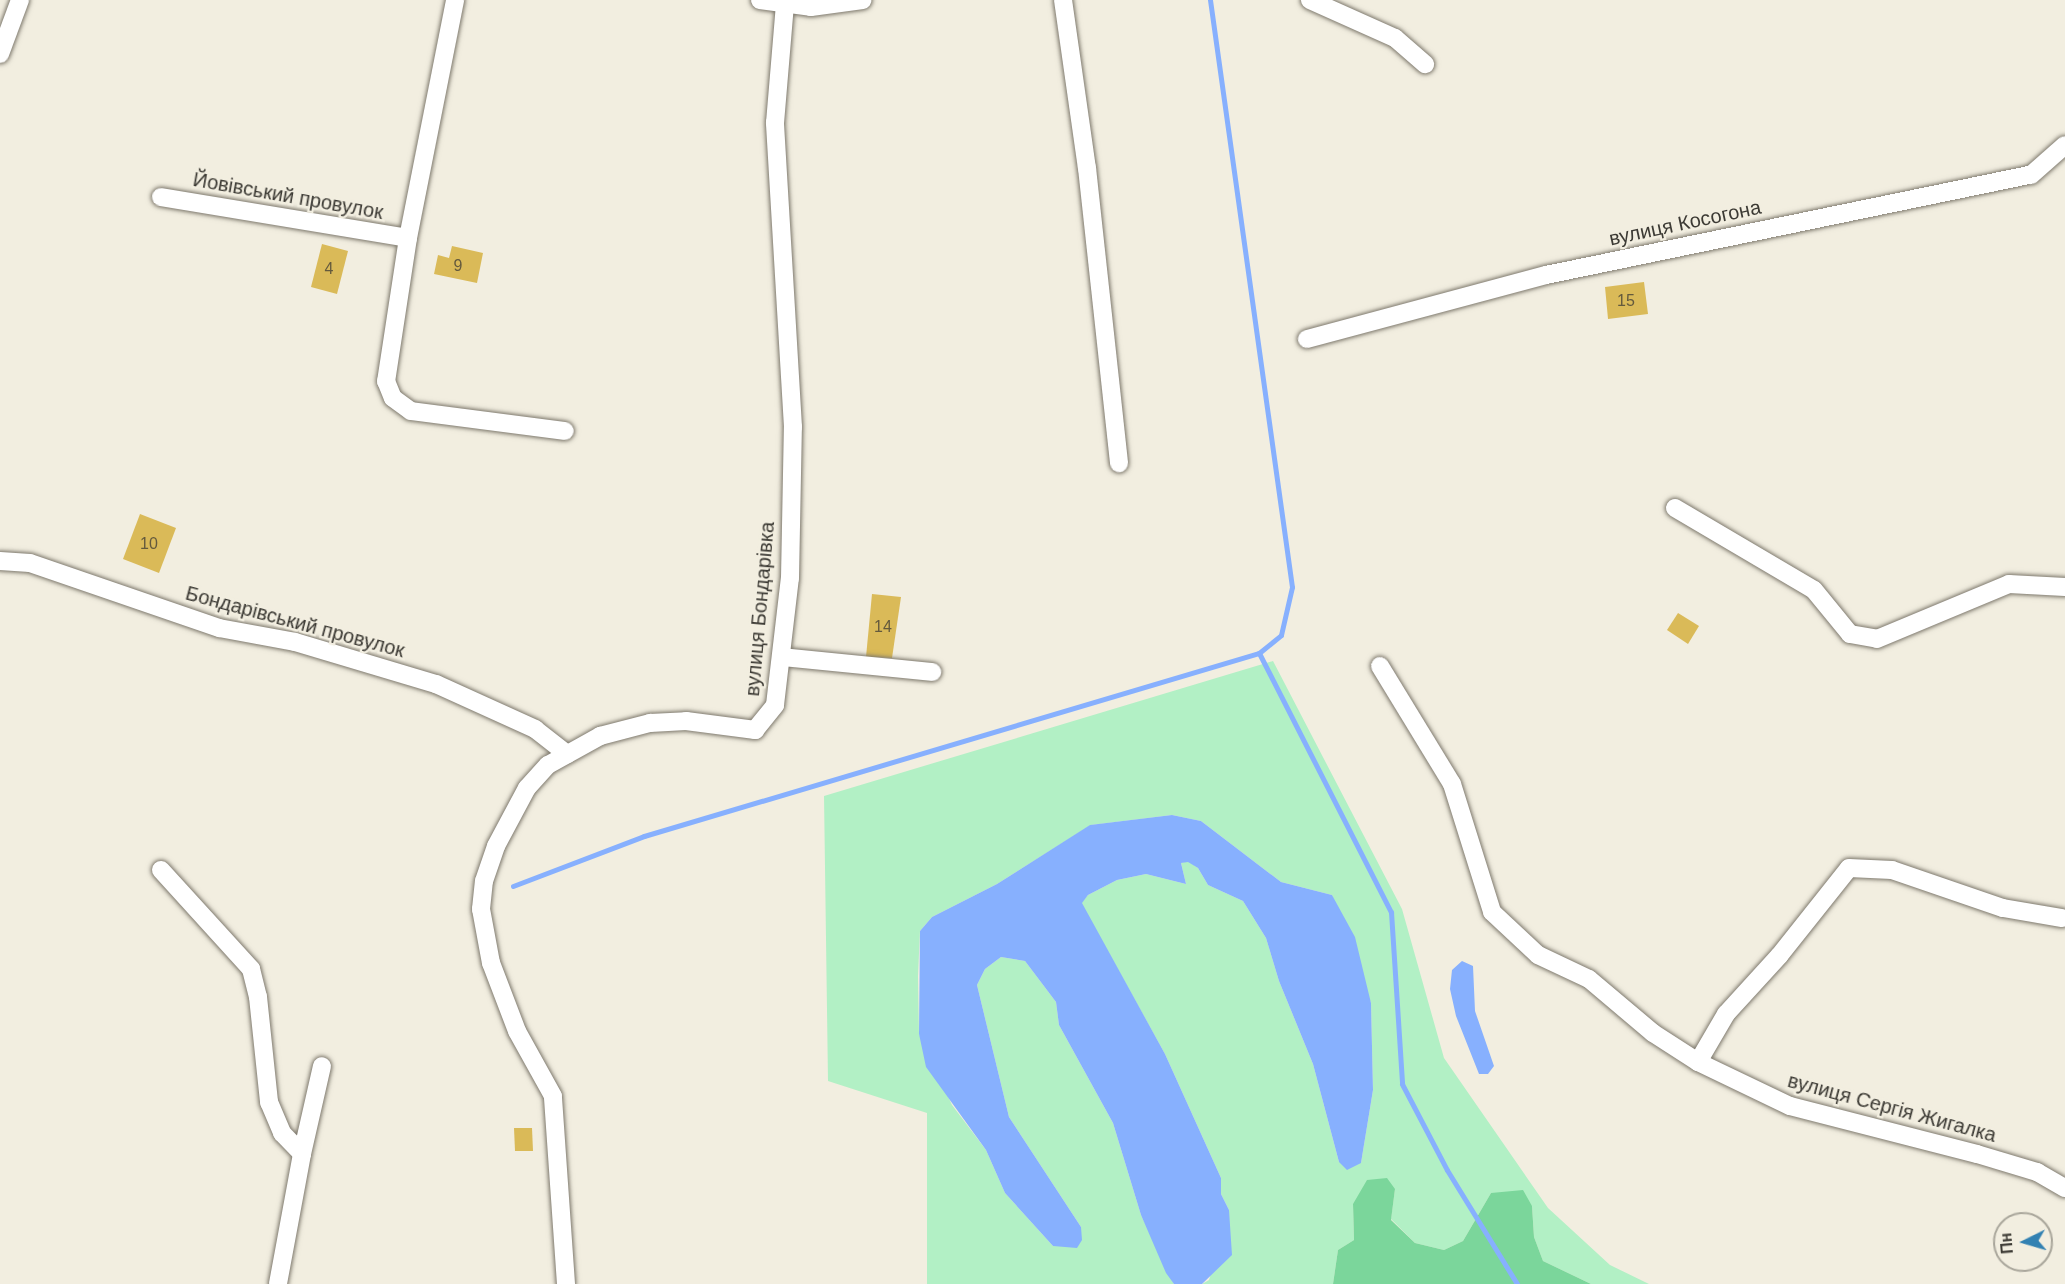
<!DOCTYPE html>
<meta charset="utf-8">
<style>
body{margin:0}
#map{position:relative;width:2065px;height:1284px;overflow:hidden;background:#f2eee0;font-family:Helvetica,sans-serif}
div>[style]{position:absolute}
.green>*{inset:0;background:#b2f0c5}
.forest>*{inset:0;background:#7bd69b}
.water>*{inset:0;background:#87b0fe}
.stream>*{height:5px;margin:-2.5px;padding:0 2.5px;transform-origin:2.5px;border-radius:2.5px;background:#87b0fe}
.building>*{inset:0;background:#daba58}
.roads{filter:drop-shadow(0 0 2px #7e796d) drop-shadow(0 0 2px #7e796d)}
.minor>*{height:18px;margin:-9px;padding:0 9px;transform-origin:9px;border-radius:9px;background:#fff}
span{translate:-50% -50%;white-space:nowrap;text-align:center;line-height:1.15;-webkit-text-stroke:4.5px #f2eee0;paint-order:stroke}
.number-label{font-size:16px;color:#645a3d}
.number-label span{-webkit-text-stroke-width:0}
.street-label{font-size:20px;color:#3c3a34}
.north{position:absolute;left:1993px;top:1212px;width:60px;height:60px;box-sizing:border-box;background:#f2eee0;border:2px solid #a9a69b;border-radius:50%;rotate:265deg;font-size:16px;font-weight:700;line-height:24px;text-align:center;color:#3c3a34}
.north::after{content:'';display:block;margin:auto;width:21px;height:27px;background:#3281b2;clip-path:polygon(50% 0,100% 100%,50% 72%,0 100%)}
</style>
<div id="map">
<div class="green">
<i style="clip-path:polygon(1273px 661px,1402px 909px,1444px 1058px,1548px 1208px,1610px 1265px,1649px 1284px,1591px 1284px,1543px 1261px,1534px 1237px,1532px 1206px,1491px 1193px,1463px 1241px,1444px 1250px,1415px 1243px,1391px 1219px,1395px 1189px,1353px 1204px,1354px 1240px,1338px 1250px,1333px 1284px,1202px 1284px,1209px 1280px,1229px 1210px,1221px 1194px,1221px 1178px,1165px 1054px,1081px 903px,1088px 895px,1117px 880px,1146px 874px,1186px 884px,1181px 863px,1188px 861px,1198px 868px,1208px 885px,1243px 901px,1266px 938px,1279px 981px,1313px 1064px,1339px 1162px,1361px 1163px,1373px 1090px,1371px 1003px,1332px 895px,1281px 882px,1201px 821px,1172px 815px,1091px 825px,997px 884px,932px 917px,920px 931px,918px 976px,919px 1034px,952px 1105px,986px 1150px,1005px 1193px,1053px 1246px,1081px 1227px,1009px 1117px,977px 985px,985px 969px,1001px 957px,1025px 961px,1056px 1002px,1059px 1025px,1113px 1123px,1141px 1215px,1174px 1284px,927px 1284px,927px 1113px,828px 1081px,824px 796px)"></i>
</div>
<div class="forest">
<i style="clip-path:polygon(1387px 1178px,1395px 1189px,1391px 1220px,1415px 1243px,1444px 1250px,1463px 1241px,1491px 1193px,1523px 1190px,1532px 1206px,1534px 1237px,1543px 1261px,1591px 1284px,1333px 1284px,1338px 1250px,1354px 1240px,1353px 1204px,1367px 1180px)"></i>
</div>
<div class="water">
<i style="clip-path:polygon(1172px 815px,1201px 821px,1281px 882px,1332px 895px,1355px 937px,1371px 1003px,1373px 1090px,1361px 1163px,1347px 1170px,1339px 1162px,1313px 1064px,1279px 981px,1266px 938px,1243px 901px,1208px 885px,1198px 868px,1188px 862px,1181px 863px,1186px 884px,1146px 874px,1117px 880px,1088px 895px,1082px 903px,1165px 1054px,1221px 1178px,1221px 1194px,1229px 1210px,1232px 1255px,1202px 1284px,1174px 1284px,1166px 1273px,1141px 1215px,1113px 1123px,1059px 1025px,1056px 1002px,1025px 961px,1001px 957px,985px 969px,977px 985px,1009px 1117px,1081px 1227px,1082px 1240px,1077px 1248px,1053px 1246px,1005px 1193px,986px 1150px,926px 1067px,919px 1034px,920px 931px,932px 917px,997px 884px,1090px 825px)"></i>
<i style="clip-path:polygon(1462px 961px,1473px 966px,1475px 1011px,1494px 1066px,1488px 1074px,1479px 1074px,1456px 1016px,1450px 989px,1452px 970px)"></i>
</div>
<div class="stream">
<i style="left:1259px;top:653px;width:291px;rotate:63deg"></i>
<i style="left:1391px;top:912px;width:172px;rotate:86.3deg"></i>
<i style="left:1402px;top:1084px;width:97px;rotate:62.4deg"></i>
<i style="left:1447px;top:1170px;width:134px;rotate:58.4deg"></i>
<i style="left:513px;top:886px;width:140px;rotate:-20.9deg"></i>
<i style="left:644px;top:836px;width:642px;rotate:-16.57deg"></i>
<i style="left:1259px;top:653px;width:28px;rotate:-39deg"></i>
<i style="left:1281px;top:635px;width:49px;rotate:-77.1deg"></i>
<i style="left:1292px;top:587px;width:593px;rotate:-97.95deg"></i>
</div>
<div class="building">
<i style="clip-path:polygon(322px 244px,348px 251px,337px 294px,311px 287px)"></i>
<i style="clip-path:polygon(452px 246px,483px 253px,477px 283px,434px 274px,438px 255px,449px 258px)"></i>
<i style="clip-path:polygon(1644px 282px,1648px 314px,1608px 319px,1605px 287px)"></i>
<i style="clip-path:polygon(140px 514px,176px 528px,159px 573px,123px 559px)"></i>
<i style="clip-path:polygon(872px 594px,901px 597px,892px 658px,866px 657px)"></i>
<i style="clip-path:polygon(1678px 613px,1699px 626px,1688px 644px,1667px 630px)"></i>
<i style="clip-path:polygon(514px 1128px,532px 1128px,533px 1151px,515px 1151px)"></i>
</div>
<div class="roads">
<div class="minor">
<i style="left:760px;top:0;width:51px;rotate:7.8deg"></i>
<i style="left:811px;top:7px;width:52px;rotate:-7.7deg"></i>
<i style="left:1063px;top:0;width:170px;rotate:81.9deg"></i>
<i style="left:1087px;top:168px;width:297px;rotate:83.8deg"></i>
<i style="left:1310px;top:0;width:93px;rotate:24.1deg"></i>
<i style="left:1395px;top:38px;width:40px;rotate:41deg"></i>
<i style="left:0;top:54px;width:58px;rotate:-69.7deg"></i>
<i style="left:161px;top:197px;width:250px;rotate:9.4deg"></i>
<i style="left:408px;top:238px;width:145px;rotate:98.7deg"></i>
<i style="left:386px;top:381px;width:18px;rotate:68deg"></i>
<i style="left:393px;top:398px;width:22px;rotate:36deg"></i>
<i style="left:411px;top:411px;width:155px;rotate:7.4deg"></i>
<i style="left:408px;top:238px;width:243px;rotate:-78.8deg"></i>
<i style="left:1307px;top:339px;width:247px;rotate:-15deg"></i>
<i style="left:1546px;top:275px;width:495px;rotate:-11.7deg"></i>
<i style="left:2031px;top:175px;width:45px;rotate:-41.4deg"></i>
<i style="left:1675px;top:508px;width:161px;rotate:30.5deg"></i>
<i style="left:1814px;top:590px;width:57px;rotate:50.7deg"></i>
<i style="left:1850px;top:634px;width:27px;rotate:10deg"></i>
<i style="left:1877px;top:639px;width:143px;rotate:-22.6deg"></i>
<i style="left:2009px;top:584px;width:56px;rotate:3.1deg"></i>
<i style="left:0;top:561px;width:30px;rotate:4deg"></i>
<i style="left:30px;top:563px;width:200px;rotate:19deg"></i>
<i style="left:219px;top:628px;width:77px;rotate:10.4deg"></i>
<i style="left:295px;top:642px;width:147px;rotate:16.6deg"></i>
<i style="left:436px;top:684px;width:109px;rotate:24.4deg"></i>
<i style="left:535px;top:729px;width:41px;rotate:38deg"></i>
<i style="left:782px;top:657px;width:151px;rotate:5.7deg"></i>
<i style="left:1380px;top:666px;width:138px;rotate:58.6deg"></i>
<i style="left:1452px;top:784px;width:134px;rotate:72.6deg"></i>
<i style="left:1492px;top:912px;width:63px;rotate:43.1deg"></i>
<i style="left:1538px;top:955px;width:56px;rotate:25.2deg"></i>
<i style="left:1589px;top:979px;width:84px;rotate:40.2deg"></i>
<i style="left:1653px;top:1033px;width:54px;rotate:32.8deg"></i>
<i style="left:1698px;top:1062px;width:102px;rotate:25.6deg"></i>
<i style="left:1790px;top:1106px;width:193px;rotate:14.4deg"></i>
<i style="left:1977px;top:1154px;width:63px;rotate:16.7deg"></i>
<i style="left:2037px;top:1172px;width:32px;rotate:30deg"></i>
<i style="left:161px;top:870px;width:134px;rotate:47.7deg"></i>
<i style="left:251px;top:969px;width:29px;rotate:76deg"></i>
<i style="left:258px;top:997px;width:106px;rotate:84deg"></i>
<i style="left:269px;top:1102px;width:34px;rotate:67deg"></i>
<i style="left:282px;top:1133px;width:29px;rotate:46deg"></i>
<i style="left:302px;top:1154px;width:132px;rotate:100.5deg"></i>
<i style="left:1698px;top:1062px;width:56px;rotate:-59.7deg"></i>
<i style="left:1726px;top:1014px;width:79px;rotate:-47.6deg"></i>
<i style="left:1779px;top:956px;width:112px;rotate:-51.5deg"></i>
<i style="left:1849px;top:868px;width:43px;rotate:2.7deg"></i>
<i style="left:1892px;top:870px;width:117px;rotate:18.9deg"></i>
<i style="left:2003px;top:908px;width:60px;rotate:9.6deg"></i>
<i style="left:302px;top:1154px;width:90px;rotate:-77.2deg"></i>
<i style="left:566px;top:1284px;width:188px;rotate:-94deg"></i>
<i style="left:553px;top:1096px;width:74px;rotate:-119deg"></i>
<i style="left:517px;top:1031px;width:73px;rotate:-110.9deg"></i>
<i style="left:491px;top:963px;width:55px;rotate:-100.5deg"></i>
<i style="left:481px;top:909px;width:28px;rotate:-84deg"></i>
<i style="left:484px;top:881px;width:37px;rotate:-71deg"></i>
<i style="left:496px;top:846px;width:66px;rotate:-61.9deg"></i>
<i style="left:527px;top:788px;width:31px;rotate:-48deg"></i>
<i style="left:548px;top:765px;width:60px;rotate:-29.1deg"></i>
<i style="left:600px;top:736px;width:52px;rotate:-14.6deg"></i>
<i style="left:650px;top:723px;width:36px;rotate:-3deg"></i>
<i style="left:686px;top:721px;width:70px;rotate:7.4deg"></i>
<i style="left:755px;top:730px;width:32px;rotate:-51deg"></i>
<i style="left:775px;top:705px;width:128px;rotate:-83.3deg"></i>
<i style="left:790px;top:578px;width:151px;rotate:-88.9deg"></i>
<i style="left:793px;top:427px;width:305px;rotate:-93.4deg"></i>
<i style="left:775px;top:123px;width:118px;rotate:-85.2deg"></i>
</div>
</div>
<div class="number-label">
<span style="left:458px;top:266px">9</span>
<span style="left:329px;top:269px">4</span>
<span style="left:1626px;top:301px">15</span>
<span style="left:149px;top:544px">10</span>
<span style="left:883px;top:627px">14</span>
</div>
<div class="street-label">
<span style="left:288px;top:196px;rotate:10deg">Йовівський провулок</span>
<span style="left:1685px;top:223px;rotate:-12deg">вулиця Косогона</span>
<span style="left:760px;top:609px;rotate:-85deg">вулиця Бондарівка</span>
<span style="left:295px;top:622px;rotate:15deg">Бондарівський провулок</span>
<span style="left:1892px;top:1108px;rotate:15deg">вулиця Сергія Жигалка</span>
</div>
<div class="north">Пн</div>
</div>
